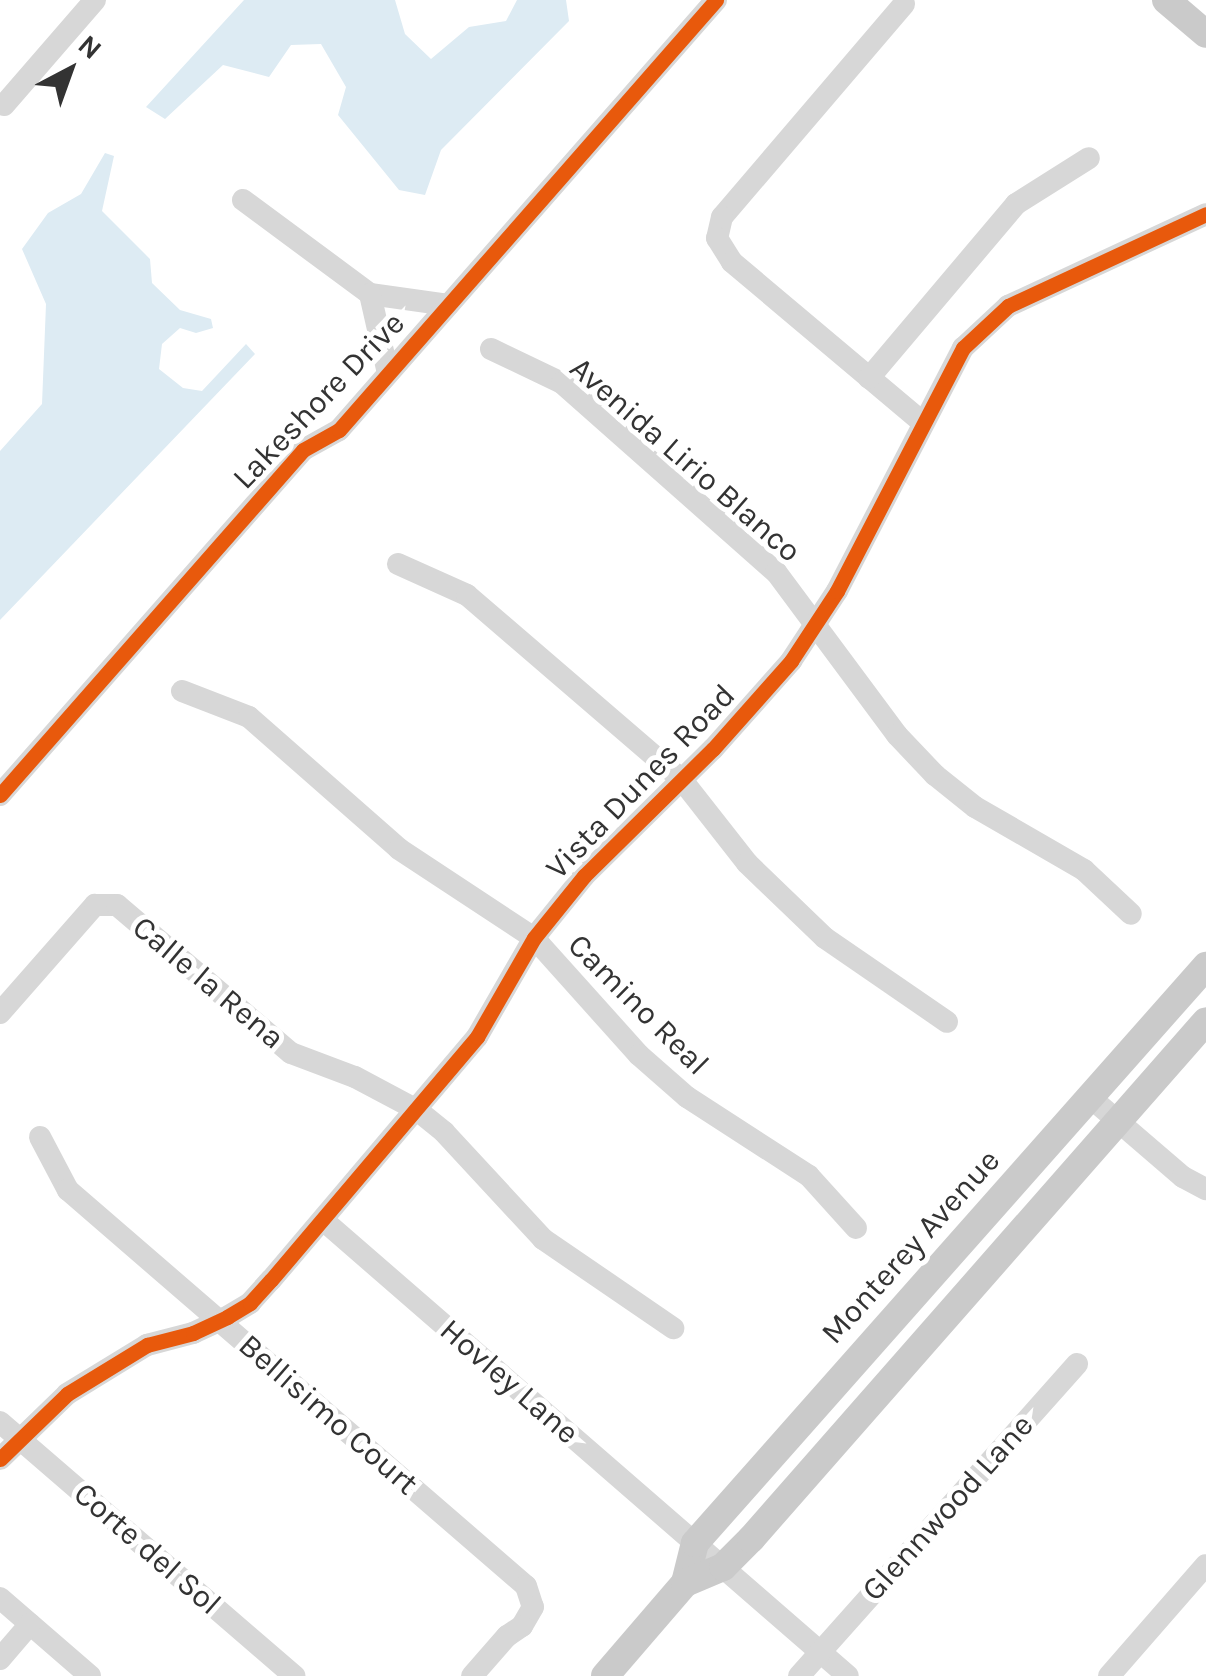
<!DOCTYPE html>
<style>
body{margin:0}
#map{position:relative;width:1206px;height:1676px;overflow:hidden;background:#fff;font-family:Karla,sans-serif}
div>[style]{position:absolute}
.water>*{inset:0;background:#ddebf3}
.minor>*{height:22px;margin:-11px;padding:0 11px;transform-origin:11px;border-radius:11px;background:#d7d7d7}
.major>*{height:28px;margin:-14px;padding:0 14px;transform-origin:14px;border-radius:14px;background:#cacaca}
.cycleway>*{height:15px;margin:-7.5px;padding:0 7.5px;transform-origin:7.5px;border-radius:7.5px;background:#e8590c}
span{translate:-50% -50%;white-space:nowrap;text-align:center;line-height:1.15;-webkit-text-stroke:10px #fff;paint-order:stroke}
.street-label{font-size:32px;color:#333}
.north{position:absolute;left:20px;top:20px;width:100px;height:100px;-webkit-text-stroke:8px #fff;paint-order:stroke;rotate:41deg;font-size:28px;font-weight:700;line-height:40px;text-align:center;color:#333}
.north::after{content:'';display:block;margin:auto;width:35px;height:45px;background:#333;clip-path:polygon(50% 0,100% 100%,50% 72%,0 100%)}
</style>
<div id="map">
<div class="water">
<i style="clip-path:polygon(244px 0,395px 0,405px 34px,431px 59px,469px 27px,506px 21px,517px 0,566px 0,569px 21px,441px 150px,425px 195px,399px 190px,338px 115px,346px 87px,321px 44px,291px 45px,269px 77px,223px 65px,165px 119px,146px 107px)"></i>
<i style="clip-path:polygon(105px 153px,114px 156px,102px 211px,150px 259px,152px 283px,180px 310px,211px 319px,213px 328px,196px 333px,180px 328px,162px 344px,159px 369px,183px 388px,202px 391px,246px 344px,255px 354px,0 620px,0 451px,42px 404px,46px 304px,22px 249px,48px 213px,81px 194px)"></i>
</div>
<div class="minor">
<i style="left:904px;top:4px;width:280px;rotate:130.5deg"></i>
<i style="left:722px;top:217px;width:22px;rotate:103deg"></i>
<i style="left:717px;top:238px;width:28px;rotate:58deg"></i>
<i style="left:732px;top:262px;width:250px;rotate:40.1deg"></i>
<i style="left:4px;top:105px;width:139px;rotate:-49.1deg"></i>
<i style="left:243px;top:200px;width:158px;rotate:36.5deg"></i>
<i style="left:370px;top:294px;width:79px;rotate:8deg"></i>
<i style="left:370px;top:294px;width:81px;rotate:77.2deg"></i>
<i style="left:491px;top:349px;width:79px;rotate:25.6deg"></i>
<i style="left:562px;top:383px;width:286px;rotate:41.5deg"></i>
<i style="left:776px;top:572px;width:203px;rotate:53.4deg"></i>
<i style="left:897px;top:735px;width:55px;rotate:46.5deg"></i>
<i style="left:935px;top:775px;width:51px;rotate:38.7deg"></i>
<i style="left:975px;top:807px;width:126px;rotate:30deg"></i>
<i style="left:1084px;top:870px;width:64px;rotate:43.1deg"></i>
<i style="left:869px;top:378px;width:228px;rotate:-49.8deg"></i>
<i style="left:1016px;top:204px;width:86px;rotate:-32.2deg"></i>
<i style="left:398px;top:564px;width:76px;rotate:24.2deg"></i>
<i style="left:467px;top:595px;width:284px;rotate:40.7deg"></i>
<i style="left:682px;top:780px;width:105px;rotate:51.9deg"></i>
<i style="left:747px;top:863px;width:108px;rotate:43.9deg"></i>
<i style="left:825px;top:938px;width:148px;rotate:34.5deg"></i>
<i style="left:182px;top:691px;width:72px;rotate:21.2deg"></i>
<i style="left:249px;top:717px;width:200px;rotate:41.3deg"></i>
<i style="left:399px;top:849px;width:162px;rotate:33.4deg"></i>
<i style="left:534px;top:938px;width:157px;rotate:48.1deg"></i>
<i style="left:639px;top:1055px;width:64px;rotate:41.2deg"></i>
<i style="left:687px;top:1097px;width:145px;rotate:32.9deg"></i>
<i style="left:809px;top:1176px;width:70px;rotate:47.9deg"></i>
<i style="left:0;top:795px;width:459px;rotate:-48.7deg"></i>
<i style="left:303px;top:450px;width:41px;rotate:-29.1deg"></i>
<i style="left:339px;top:430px;width:572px;rotate:-48.76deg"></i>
<i style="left:0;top:1013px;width:144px;rotate:-48.7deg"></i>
<i style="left:95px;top:905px;width:22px"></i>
<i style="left:117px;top:905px;width:228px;rotate:40.4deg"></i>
<i style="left:291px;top:1053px;width:68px;rotate:20.6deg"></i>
<i style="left:355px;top:1077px;width:70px;rotate:28deg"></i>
<i style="left:417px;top:1110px;width:35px;rotate:39deg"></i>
<i style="left:444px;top:1132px;width:146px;rotate:47.2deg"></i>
<i style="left:543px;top:1239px;width:158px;rotate:34.4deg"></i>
<i style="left:1091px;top:1098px;width:121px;rotate:40.7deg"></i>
<i style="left:1183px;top:1177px;width:26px;rotate:28deg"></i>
<i style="left:40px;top:1137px;width:60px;rotate:62.2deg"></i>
<i style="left:68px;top:1190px;width:605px;rotate:40.85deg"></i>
<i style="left:526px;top:1586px;width:22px;rotate:72deg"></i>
<i style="left:533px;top:1607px;width:22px;rotate:120deg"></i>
<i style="left:522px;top:1626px;width:18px;rotate:146deg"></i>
<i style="left:507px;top:1636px;width:53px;rotate:131.2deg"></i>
<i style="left:323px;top:1220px;width:695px;rotate:40.98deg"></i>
<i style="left:0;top:1422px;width:389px;rotate:40.8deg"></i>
<i style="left:0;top:1459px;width:93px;rotate:-44.1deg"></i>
<i style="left:67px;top:1394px;width:94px;rotate:-31.5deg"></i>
<i style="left:147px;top:1345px;width:48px;rotate:-14.6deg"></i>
<i style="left:193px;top:1333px;width:38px;rotate:-25deg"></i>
<i style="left:227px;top:1317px;width:27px;rotate:-31deg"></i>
<i style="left:250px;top:1303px;width:31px;rotate:-48deg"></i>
<i style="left:271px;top:1280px;width:319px;rotate:-49.7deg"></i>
<i style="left:477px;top:1037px;width:114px;rotate:-60.1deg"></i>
<i style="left:534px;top:938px;width:80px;rotate:-51.1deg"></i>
<i style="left:584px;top:876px;width:181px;rotate:-44.6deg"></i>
<i style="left:713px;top:749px;width:118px;rotate:-48.4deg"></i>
<i style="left:791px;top:661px;width:84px;rotate:-56.7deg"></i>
<i style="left:837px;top:591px;width:274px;rotate:-62.6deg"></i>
<i style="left:963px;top:348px;width:62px;rotate:-43deg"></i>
<i style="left:1008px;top:306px;width:218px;rotate:-24.9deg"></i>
<i style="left:0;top:1598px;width:119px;rotate:40.9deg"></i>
<i style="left:0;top:1659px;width:46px;rotate:-49.4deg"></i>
<i style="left:799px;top:1676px;width:418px;rotate:-48.3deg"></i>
<i style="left:1109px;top:1676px;width:147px;rotate:-48.9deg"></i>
</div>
<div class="major">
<i style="left:1166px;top:0;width:52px;rotate:40.4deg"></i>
<i style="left:685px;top:1583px;width:41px;rotate:-76deg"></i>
<i style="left:695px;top:1543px;width:771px;rotate:-48.47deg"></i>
<i style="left:605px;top:1676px;width:123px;rotate:-49.3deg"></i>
<i style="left:685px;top:1583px;width:41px;rotate:-22.8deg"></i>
<i style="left:723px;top:1567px;width:40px;rotate:-45deg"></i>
<i style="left:751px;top:1539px;width:689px;rotate:-48.7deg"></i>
</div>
<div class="cycleway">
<i style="left:0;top:795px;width:459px;rotate:-48.7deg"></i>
<i style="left:303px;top:450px;width:41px;rotate:-29.1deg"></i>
<i style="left:339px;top:430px;width:572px;rotate:-48.76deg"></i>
<i style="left:0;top:1459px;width:93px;rotate:-44.1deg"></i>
<i style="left:67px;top:1394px;width:94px;rotate:-31.5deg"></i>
<i style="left:147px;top:1345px;width:48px;rotate:-14.6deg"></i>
<i style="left:193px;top:1333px;width:38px;rotate:-25deg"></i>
<i style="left:227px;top:1317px;width:27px;rotate:-31deg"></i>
<i style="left:250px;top:1303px;width:31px;rotate:-48deg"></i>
<i style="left:271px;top:1280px;width:319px;rotate:-49.7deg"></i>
<i style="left:477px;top:1037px;width:114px;rotate:-60.1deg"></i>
<i style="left:534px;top:938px;width:80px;rotate:-51.1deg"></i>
<i style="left:584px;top:876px;width:181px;rotate:-44.6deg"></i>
<i style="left:713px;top:749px;width:118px;rotate:-48.4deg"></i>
<i style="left:791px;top:661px;width:84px;rotate:-56.7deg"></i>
<i style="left:837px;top:591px;width:274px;rotate:-62.6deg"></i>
<i style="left:963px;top:348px;width:62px;rotate:-43deg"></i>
<i style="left:1008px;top:306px;width:218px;rotate:-24.9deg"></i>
</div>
<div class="street-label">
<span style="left:319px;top:401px;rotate:-46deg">Lakeshore Drive</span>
<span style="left:685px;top:460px;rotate:41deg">Avenida Lirio Blanco</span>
<span style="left:641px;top:782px;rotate:-46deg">Vista Dunes Road</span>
<span style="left:208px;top:983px;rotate:40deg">Calle la Rena</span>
<span style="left:638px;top:1005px;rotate:45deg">Camino Real</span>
<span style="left:911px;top:1247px;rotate:-48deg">Monterey Avenue</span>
<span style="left:509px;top:1382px;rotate:41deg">Hovley Lane</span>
<span style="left:328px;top:1415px;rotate:41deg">Bellisimo Court</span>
<span style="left:948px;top:1508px;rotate:-48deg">Glennwood Lane</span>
<span style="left:147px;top:1549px;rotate:41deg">Corte del Sol</span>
</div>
<div class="north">N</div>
</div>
